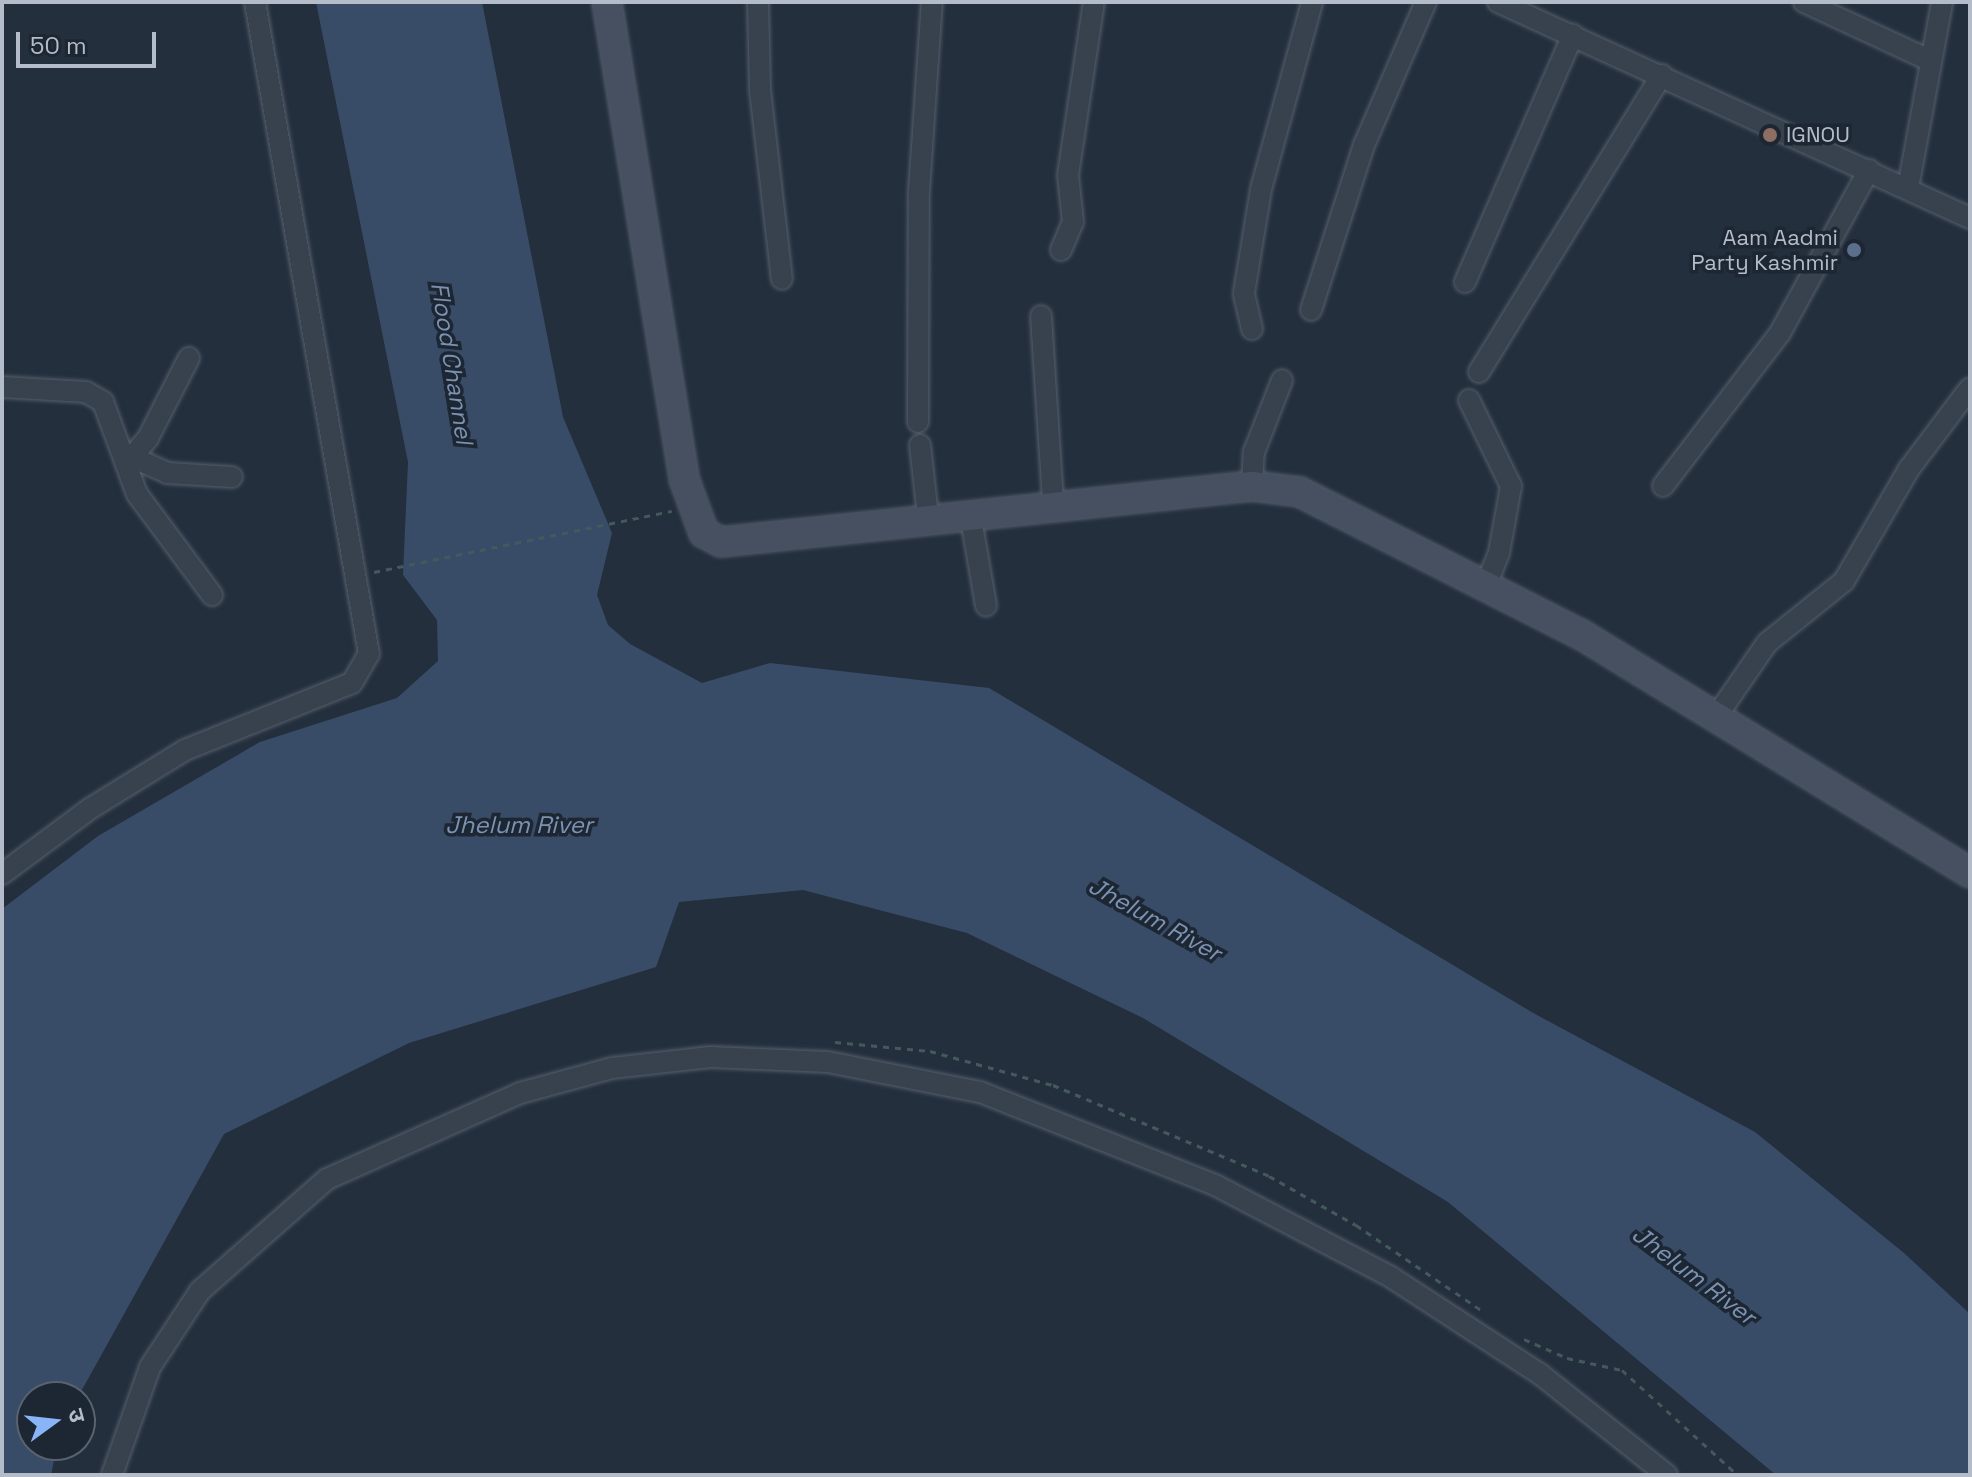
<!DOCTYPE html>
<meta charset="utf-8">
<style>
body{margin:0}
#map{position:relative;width:1972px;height:1477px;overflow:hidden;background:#242f3e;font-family:"Space Grotesk","Noto Sans Devanagari",sans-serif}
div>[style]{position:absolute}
.water>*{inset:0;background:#394c67}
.path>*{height:3px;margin-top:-1.5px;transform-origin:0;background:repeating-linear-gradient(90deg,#44595c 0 6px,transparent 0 12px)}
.roads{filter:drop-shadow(0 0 2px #565f6c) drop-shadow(0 0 2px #565f6c)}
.street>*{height:20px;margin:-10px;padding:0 10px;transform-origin:10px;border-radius:10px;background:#38414e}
.secondary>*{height:28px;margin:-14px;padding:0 14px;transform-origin:14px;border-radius:14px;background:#465061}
.dots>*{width:22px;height:22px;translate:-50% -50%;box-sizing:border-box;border:4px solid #1d2633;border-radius:50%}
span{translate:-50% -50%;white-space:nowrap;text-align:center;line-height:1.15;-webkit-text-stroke:7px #1d2633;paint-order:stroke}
.poi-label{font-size:22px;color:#b4bcc9}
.left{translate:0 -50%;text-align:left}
.right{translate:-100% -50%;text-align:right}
.water-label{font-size:24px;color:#7c92b1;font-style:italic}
.frame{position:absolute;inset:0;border:4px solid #b4bcc9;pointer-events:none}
.north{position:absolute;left:16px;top:1381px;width:80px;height:80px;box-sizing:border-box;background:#1d2633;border:2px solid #59626f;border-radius:50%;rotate:75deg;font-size:22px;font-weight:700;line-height:32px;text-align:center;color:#b4bcc9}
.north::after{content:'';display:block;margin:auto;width:28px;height:36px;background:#8ab4f8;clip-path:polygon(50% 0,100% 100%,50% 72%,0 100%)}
.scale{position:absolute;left:16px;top:32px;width:140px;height:36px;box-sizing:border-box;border:4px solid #b4bcc9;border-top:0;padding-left:10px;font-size:24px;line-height:28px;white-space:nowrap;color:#b4bcc9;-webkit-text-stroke:6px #1d2633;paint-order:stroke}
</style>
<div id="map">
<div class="water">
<i style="clip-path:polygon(316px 2px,482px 2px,563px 417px,612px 533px,597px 595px,608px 625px,630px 644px,702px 683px,770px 663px,989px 688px,1535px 1014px,1755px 1132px,1904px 1253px,1970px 1314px,1970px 1475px,1776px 1475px,1448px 1202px,1143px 1018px,967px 933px,803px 890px,679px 902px,656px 967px,409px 1043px,224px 1134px,78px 1397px,32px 1397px,32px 1445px,57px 1445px,51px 1475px,2px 1475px,2px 909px,98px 836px,260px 742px,397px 698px,438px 661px,437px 620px,403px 575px,408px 462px)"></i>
</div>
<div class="path">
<i style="left:374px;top:572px;width:304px;rotate:-11.6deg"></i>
<i style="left:835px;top:1042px;width:95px;rotate:5.4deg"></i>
<i style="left:930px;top:1051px;width:128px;rotate:15.5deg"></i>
<i style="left:1053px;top:1085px;width:234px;rotate:22.8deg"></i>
<i style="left:1269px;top:1176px;width:100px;rotate:29.4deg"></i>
<i style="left:1356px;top:1225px;width:151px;rotate:34.2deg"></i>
<i style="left:1524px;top:1339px;width:47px;rotate:23.8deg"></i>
<i style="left:1567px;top:1358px;width:56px;rotate:12.3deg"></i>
<i style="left:1622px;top:1370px;width:156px;rotate:42.2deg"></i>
</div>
<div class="roads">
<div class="street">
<i style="left:758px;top:2px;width:88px;rotate:88.7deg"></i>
<i style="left:760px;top:90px;width:190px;rotate:83.4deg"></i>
<i style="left:1498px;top:2px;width:519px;rotate:24.59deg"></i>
<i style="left:1804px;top:2px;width:138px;rotate:24.9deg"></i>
<i style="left:1908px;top:188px;width:189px;rotate:-79.6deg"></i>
<i style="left:1061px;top:250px;width:30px;rotate:-67deg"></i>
<i style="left:1073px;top:222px;width:47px;rotate:-96.1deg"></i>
<i style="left:1068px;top:175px;width:175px;rotate:-81.5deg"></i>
<i style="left:1465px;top:282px;width:270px;rotate:-66.4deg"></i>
<i style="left:1311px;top:310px;width:173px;rotate:-72.2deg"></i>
<i style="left:1364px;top:145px;width:156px;rotate:-66.6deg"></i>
<i style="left:1041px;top:316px;width:188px;rotate:86.3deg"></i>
<i style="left:1252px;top:329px;width:37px;rotate:-103deg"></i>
<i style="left:1244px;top:293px;width:105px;rotate:-80.7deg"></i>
<i style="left:1261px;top:189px;width:194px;rotate:-74.7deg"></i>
<i style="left:1479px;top:372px;width:349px;rotate:-58.4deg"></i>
<i style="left:2px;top:387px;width:84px;rotate:3.4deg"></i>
<i style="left:86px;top:392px;width:20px;rotate:30deg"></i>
<i style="left:103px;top:402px;width:98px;rotate:69.7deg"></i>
<i style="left:137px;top:494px;width:126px;rotate:53.4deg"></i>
<i style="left:1469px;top:400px;width:96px;rotate:64deg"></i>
<i style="left:1511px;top:486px;width:68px;rotate:100.2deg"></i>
<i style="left:1499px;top:553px;width:37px;rotate:112deg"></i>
<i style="left:918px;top:422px;width:231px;rotate:-89.8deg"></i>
<i style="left:919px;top:191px;width:189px;rotate:-86.1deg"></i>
<i style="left:920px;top:445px;width:71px;rotate:83.6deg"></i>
<i style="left:134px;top:458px;width:36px;rotate:24deg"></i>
<i style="left:167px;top:473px;width:65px;rotate:3.5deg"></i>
<i style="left:127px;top:463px;width:33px;rotate:-50deg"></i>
<i style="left:148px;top:438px;width:90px;rotate:-62.9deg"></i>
<i style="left:1252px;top:486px;width:34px;rotate:-87deg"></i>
<i style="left:1254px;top:452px;width:77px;rotate:-68.7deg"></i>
<i style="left:1663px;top:486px;width:193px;rotate:-52.6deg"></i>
<i style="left:1780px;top:333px;width:186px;rotate:-61.4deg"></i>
<i style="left:970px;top:513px;width:94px;rotate:80.2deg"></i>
<i style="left:1716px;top:717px;width:90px;rotate:-55.4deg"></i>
<i style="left:1767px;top:643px;width:99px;rotate:-38.8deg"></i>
<i style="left:1844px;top:581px;width:129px;rotate:-59.9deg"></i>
<i style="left:1909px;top:469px;width:101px;rotate:-53deg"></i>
<i style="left:2px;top:874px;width:111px;rotate:-36.6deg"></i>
<i style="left:91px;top:808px;width:110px;rotate:-31.7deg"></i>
<i style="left:185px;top:750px;width:180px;rotate:-21.9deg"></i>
<i style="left:352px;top:683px;width:34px;rotate:-60deg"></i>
<i style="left:369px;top:654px;width:662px;rotate:-99.92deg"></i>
<i style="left:112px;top:1475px;width:114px;rotate:-70.6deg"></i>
<i style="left:150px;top:1367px;width:91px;rotate:-56.7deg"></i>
<i style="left:200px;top:1291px;width:169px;rotate:-41.4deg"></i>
<i style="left:327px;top:1179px;width:211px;rotate:-24deg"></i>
<i style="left:520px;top:1093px;width:95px;rotate:-15.2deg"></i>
<i style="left:612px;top:1068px;width:99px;rotate:-6.4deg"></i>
<i style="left:710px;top:1057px;width:118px;rotate:2.4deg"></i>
<i style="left:828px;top:1062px;width:155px;rotate:11.2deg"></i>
<i style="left:980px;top:1092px;width:255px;rotate:21.6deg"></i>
<i style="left:1217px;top:1186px;width:196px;rotate:27.6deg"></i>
<i style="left:1391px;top:1277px;width:178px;rotate:33.1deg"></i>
<i style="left:1540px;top:1374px;width:162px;rotate:38.5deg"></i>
</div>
<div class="secondary">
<i style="left:607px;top:2px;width:483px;rotate:80.8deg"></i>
<i style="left:684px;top:479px;width:58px;rotate:69.7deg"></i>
<i style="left:704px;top:533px;width:19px;rotate:28deg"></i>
<i style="left:721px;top:542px;width:534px;rotate:-6.02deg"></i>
<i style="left:1252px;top:486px;width:48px;rotate:7.1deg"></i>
<i style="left:1300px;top:492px;width:316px;rotate:26.9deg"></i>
<i style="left:1582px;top:635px;width:455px;rotate:31.5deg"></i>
</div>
</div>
<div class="dots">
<i style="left:1770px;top:135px;background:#8d6e63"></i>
<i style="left:1854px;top:250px;background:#5c6f8a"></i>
</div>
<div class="poi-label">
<span class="left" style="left:1786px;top:135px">IGNOU</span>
<span class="right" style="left:1838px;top:250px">Aam Aadmi<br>Party Kashmir</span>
</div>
<div class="water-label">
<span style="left:452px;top:363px;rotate:81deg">Flood Channel</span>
<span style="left:519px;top:825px">Jhelum River</span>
<span style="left:1155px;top:919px;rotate:29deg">Jhelum River</span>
<span style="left:1694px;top:1275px;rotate:37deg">Jhelum River</span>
</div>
<div class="frame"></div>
<div class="north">उ</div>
<div class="scale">50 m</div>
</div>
